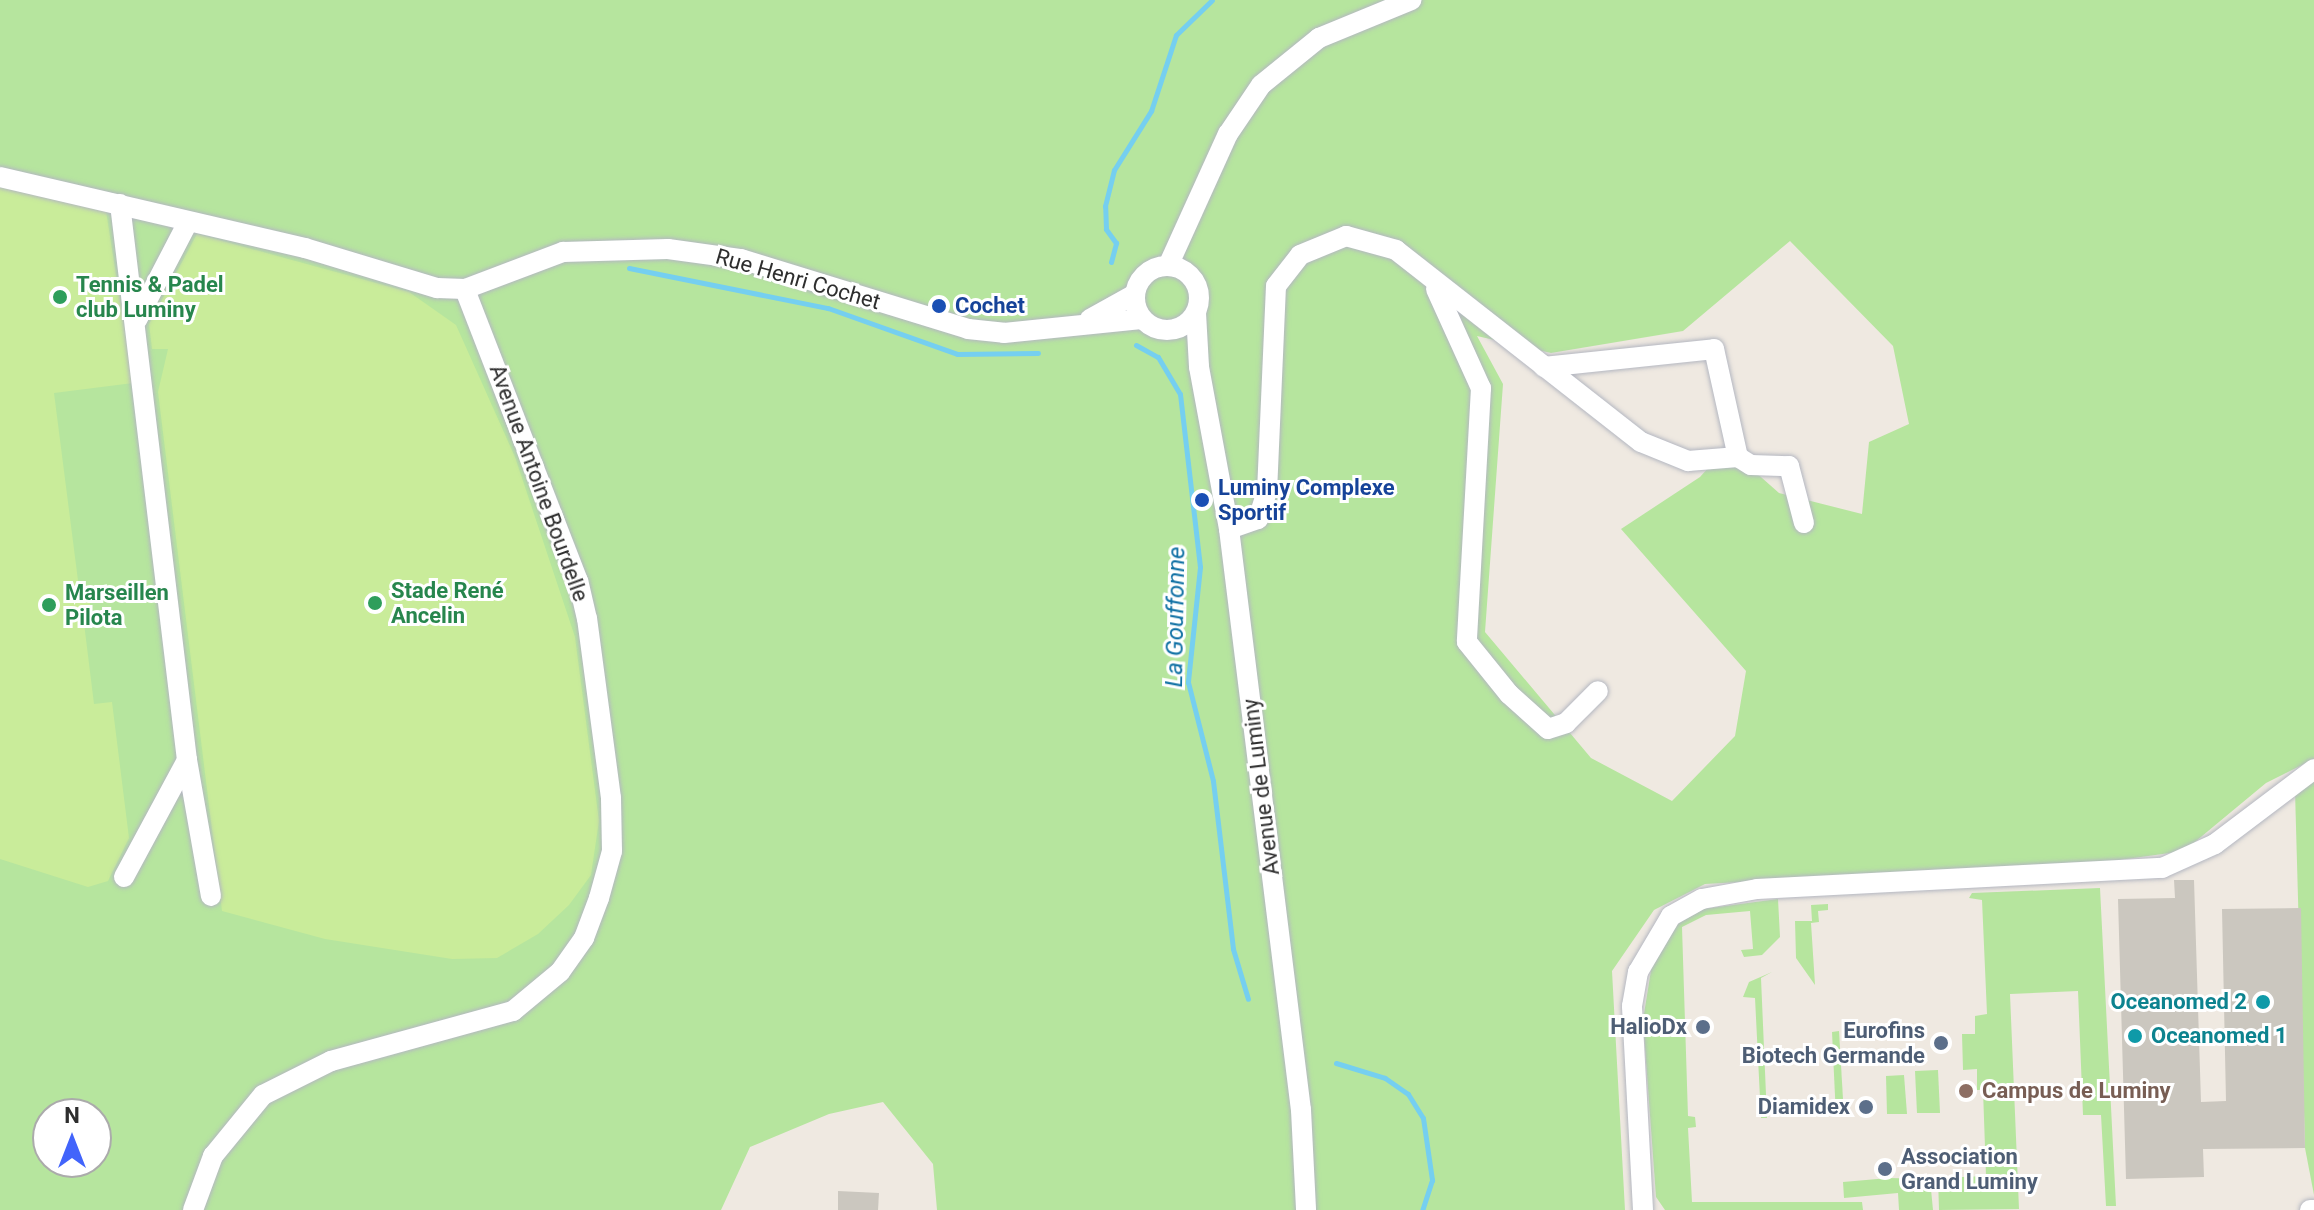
<!DOCTYPE html>
<meta charset="utf-8">
<style>
body{margin:0}
#map{position:relative;width:2314px;height:1210px;overflow:hidden;background:#efe9e1;font-family:Roboto,sans-serif}
div>[style]{position:absolute}
.green>*{inset:0;background:#b6e59e}
.pitch>*{inset:0;background:#c9ec9a}
.stream>*{height:5px;margin:-2.5px;padding:0 2.5px;transform-origin:2.5px;border-radius:2.5px;background:#75cff0}
.building>*{inset:0;background:#cbc7bf}
.roads{filter:drop-shadow(0 0 2px #b4b7c1) drop-shadow(0 0 2px #b4b7c1)}
.minor>*{height:20px;margin:-10px;padding:0 10px;transform-origin:10px;border-radius:10px;background:#fff}
.minor>.ring{margin:-10px;padding:0;box-sizing:content-box;background:none;border:20px solid #fff;border-radius:50%}
.dots>*{width:22px;height:22px;translate:-50% -50%;box-sizing:border-box;border:4px solid #fff;border-radius:50%}
span{translate:-50% -50%;white-space:nowrap;text-align:center;line-height:1.15;-webkit-text-stroke:6px #fff;paint-order:stroke}
.street-label{font-size:22px;color:#2e2e2e}
.leisure-label{font-size:22px;color:#27864d;font-weight:700}
.left{translate:0 -50%;text-align:left}
.transit-label{font-size:22px;color:#164399;font-weight:700}
.culture-label{font-size:22px;color:#0d838f;font-weight:700}
.right{translate:-100% -50%;text-align:right}
.service-label{font-size:22px;color:#4e5e75;font-weight:700}
.education-label{font-size:22px;color:#785e54;font-weight:700}
.water-label{font-size:24px;color:#0d6fa3;font-style:italic}
.north{position:absolute;left:32px;top:1098px;width:80px;height:80px;box-sizing:border-box;background:#fff;border:2px solid #ababab;border-radius:50%;rotate:0deg;font-size:22px;font-weight:700;line-height:32px;text-align:center;color:#2e2e2e}
.north::after{content:'';display:block;margin:auto;width:28px;height:36px;background:#4264fb;clip-path:polygon(50% 0,100% 100%,50% 72%,0 100%)}
</style>
<div id="map">
<div class="green">
<i style="clip-path:polygon(evenodd,0 0,2314px 0,2314px 759px,2266px 783px,2184px 851px,2112px 861px,1705px 884px,1654px 910px,1612px 971px,1625px 1210px,937px 1210px,933px 1164px,883px 1102px,829px 1114px,750px 1147px,721px 1210px,0 1210px,0 0,1790px 241px,1893px 346px,1909px 424px,1869px 442px,1862px 514px,1779px 493px,1727px 447px,1700px 477px,1621px 529px,1746px 671px,1735px 736px,1672px 801px,1591px 758px,1485px 632px,1503px 384px,1477px 336px,1551px 353px,1683px 331px,1790px 241px,0 0,48px 1114px,96px 1114px,96px 1162px,48px 1162px,48px 1114px)"></i>
<i style="clip-path:polygon(2314px 779px,2314px 1195px,2305px 1148px,2295px 791px)"></i>
<i style="clip-path:polygon(2100px 888px,2116px 1206px,2106px 1206px,2101px 1115px,2083px 1115px,2078px 991px,2010px 994px,2019px 1209px,1939px 1210px,1938px 1178px,1986px 1176px,1983px 1090px,1977px 1090px,1977px 1069px,1963px 1070px,1962px 1034px,1975px 1034px,1975px 1016px,1987px 1014px,1982px 900px,1969px 898px,1972px 893px)"></i>
<i style="clip-path:polygon(1778px 899px,1780px 937px,1762px 955px,1744px 957px,1741px 950px,1753px 949px,1750px 911px,1706px 915px,1682px 927px,1688px 1116px,1695px 1117px,1696px 1127px,1688px 1128px,1692px 1202px,1862px 1202px,1863px 1210px,1665px 1210px,1656px 1197px,1643px 1020px,1653px 958px,1676px 925px,1703px 909px)"></i>
<i style="clip-path:polygon(1828px 904px,1828px 910px,1818px 911px,1819px 922px,1811px 923px,1815px 985px,1796px 958px,1795px 921px,1812px 921px,1811px 905px)"></i>
<i style="clip-path:polygon(1772px 972px,1761px 978px,1767px 1118px,1761px 1118px,1755px 998px,1743px 997px,1749px 982px)"></i>
<i style="clip-path:polygon(1839px 1031px,1844px 1116px,1836px 1117px,1832px 1032px)"></i>
<i style="clip-path:polygon(1938px 1070px,1940px 1113px,1917px 1113px,1915px 1071px)"></i>
<i style="clip-path:polygon(1904px 1075px,1907px 1114px,1887px 1114px,1886px 1076px)"></i>
<i style="clip-path:polygon(1889px 1178px,1930px 1179px,1933px 1210px,1899px 1210px,1898px 1193px,1844px 1198px,1843px 1182px)"></i>
</div>
<div class="pitch">
<i style="clip-path:polygon(0 187px,106px 211px,133px 383px,54px 393px,80px 596px,89px 595px,91px 613px,83px 615px,94px 704px,112px 702px,129px 838px,108px 881px,88px 887px,0 859px)"></i>
<i style="clip-path:polygon(197px 234px,409px 292px,456px 325px,515px 457px,575px 637px,599px 821px,591px 875px,569px 905px,538px 934px,497px 958px,452px 959px,325px 939px,222px 911px,158px 392px,168px 349px,152px 349px,149px 324px)"></i>
</div>
<div class="stream">
<i style="left:1111px;top:262px;width:20px;rotate:-75deg"></i>
<i style="left:1116px;top:243px;width:17px;rotate:-126deg"></i>
<i style="left:1106px;top:229px;width:23px;rotate:-92deg"></i>
<i style="left:1105px;top:206px;width:37px;rotate:-76deg"></i>
<i style="left:1114px;top:170px;width:70px;rotate:-57.9deg"></i>
<i style="left:1151px;top:111px;width:80px;rotate:-71.8deg"></i>
<i style="left:1176px;top:35px;width:50px;rotate:-44.2deg"></i>
<i style="left:629px;top:268px;width:203px;rotate:11.4deg"></i>
<i style="left:828px;top:308px;width:137px;rotate:19.6deg"></i>
<i style="left:957px;top:354px;width:81px;rotate:-0.7deg"></i>
<i style="left:1136px;top:345px;width:25px;rotate:29deg"></i>
<i style="left:1158px;top:357px;width:43px;rotate:59.3deg"></i>
<i style="left:1180px;top:394px;width:174px;rotate:83.4deg"></i>
<i style="left:1200px;top:567px;width:116px;rotate:96deg"></i>
<i style="left:1188px;top:682px;width:102px;rotate:75.8deg"></i>
<i style="left:1213px;top:781px;width:169px;rotate:83.2deg"></i>
<i style="left:1233px;top:949px;width:52px;rotate:73.3deg"></i>
<i style="left:1336px;top:1063px;width:51px;rotate:17deg"></i>
<i style="left:1385px;top:1078px;width:28px;rotate:35deg"></i>
<i style="left:1408px;top:1094px;width:28px;rotate:58deg"></i>
<i style="left:1423px;top:1118px;width:63px;rotate:81.7deg"></i>
<i style="left:1432px;top:1180px;width:32px;rotate:108deg"></i>
</div>
<div class="building">
<i style="clip-path:polygon(2174px 880px,2194px 880px,2201px 1102px,2226px 1101px,2222px 909px,2301px 908px,2305px 1148px,2203px 1149px,2204px 1177px,2126px 1179px,2118px 899px,2175px 898px)"></i>
<i style="clip-path:polygon(838px 1191px,879px 1193px,878px 1210px,838px 1210px)"></i>
</div>
<div class="roads">
<div class="minor">
<i style="left:0;top:177px;width:313px;rotate:13.1deg"></i>
<i style="left:305px;top:248px;width:138px;rotate:16.9deg"></i>
<i style="left:437px;top:288px;width:28px;rotate:2deg"></i>
<i style="left:465px;top:289px;width:105px;rotate:-20.7deg"></i>
<i style="left:563px;top:252px;width:105px;rotate:-1.6deg"></i>
<i style="left:668px;top:249px;width:74px;rotate:7.8deg"></i>
<i style="left:741px;top:259px;width:238px;rotate:17.1deg"></i>
<i style="left:968px;top:329px;width:36px;rotate:6deg"></i>
<i style="left:1004px;top:333px;width:138px;rotate:-5.8deg"></i>
<i style="left:120px;top:204px;width:560px;rotate:83.13deg"></i>
<i style="left:187px;top:760px;width:138px;rotate:80deg"></i>
<i class="ring" style="left:1135px;top:266px;width:44px;height:44px"></i>
<i style="left:1168px;top:266px;width:145px;rotate:-65.6deg"></i>
<i style="left:1228px;top:134px;width:59px;rotate:-56deg"></i>
<i style="left:1261px;top:85px;width:75px;rotate:-39deg"></i>
<i style="left:1319px;top:38px;width:100px;rotate:-22.4deg"></i>
<i style="left:1436px;top:289px;width:109px;rotate:65.6deg"></i>
<i style="left:1481px;top:388px;width:254px;rotate:93.2deg"></i>
<i style="left:1467px;top:642px;width:67px;rotate:51.1deg"></i>
<i style="left:1509px;top:694px;width:52px;rotate:41.9deg"></i>
<i style="left:1548px;top:729px;width:19px;rotate:-18deg"></i>
<i style="left:1566px;top:723px;width:45px;rotate:-45deg"></i>
<i style="left:1196px;top:313px;width:54px;rotate:86.8deg"></i>
<i style="left:1199px;top:367px;width:165px;rotate:79.5deg"></i>
<i style="left:1229px;top:529px;width:585px;rotate:82.94deg"></i>
<i style="left:1301px;top:1110px;width:100px;rotate:87.1deg"></i>
<i style="left:1090px;top:319px;width:51px;rotate:-29.1deg"></i>
<i style="left:137px;top:320px;width:110px;rotate:-62.5deg"></i>
<i style="left:1544px;top:367px;width:171px;rotate:-6deg"></i>
<i style="left:1714px;top:349px;width:111px;rotate:77.5deg"></i>
<i style="left:1738px;top:457px;width:15px;rotate:32deg"></i>
<i style="left:1751px;top:465px;width:38px;rotate:2deg"></i>
<i style="left:1789px;top:466px;width:59px;rotate:75.3deg"></i>
<i style="left:1229px;top:529px;width:31px;rotate:-19deg"></i>
<i style="left:1258px;top:519px;width:28px;rotate:-72deg"></i>
<i style="left:1267px;top:492px;width:206px;rotate:-87.5deg"></i>
<i style="left:1276px;top:286px;width:39px;rotate:-52deg"></i>
<i style="left:1300px;top:255px;width:50px;rotate:-22.4deg"></i>
<i style="left:1346px;top:236px;width:52px;rotate:15.6deg"></i>
<i style="left:1396px;top:250px;width:311px;rotate:38.1deg"></i>
<i style="left:1641px;top:442px;width:51px;rotate:22deg"></i>
<i style="left:1688px;top:461px;width:50px;rotate:-4.6deg"></i>
<i style="left:124px;top:877px;width:133px;rotate:-61.7deg"></i>
<i style="left:193px;top:1210px;width:58px;rotate:-69.7deg"></i>
<i style="left:213px;top:1156px;width:79px;rotate:-50.7deg"></i>
<i style="left:263px;top:1095px;width:76px;rotate:-26.6deg"></i>
<i style="left:331px;top:1061px;width:189px;rotate:-15.4deg"></i>
<i style="left:513px;top:1011px;width:61px;rotate:-39.7deg"></i>
<i style="left:560px;top:972px;width:42px;rotate:-54.8deg"></i>
<i style="left:584px;top:938px;width:43px;rotate:-69.4deg"></i>
<i style="left:599px;top:898px;width:49px;rotate:-74.5deg"></i>
<i style="left:612px;top:851px;width:53px;rotate:-91.1deg"></i>
<i style="left:611px;top:798px;width:181px;rotate:-97.6deg"></i>
<i style="left:587px;top:619px;width:39px;rotate:-103deg"></i>
<i style="left:578px;top:581px;width:313px;rotate:-111.2deg"></i>
<i style="left:1643px;top:1210px;width:204px;rotate:-93.1deg"></i>
<i style="left:1632px;top:1006px;width:35px;rotate:-80deg"></i>
<i style="left:1638px;top:972px;width:65px;rotate:-59.5deg"></i>
<i style="left:1671px;top:916px;width:35px;rotate:-29deg"></i>
<i style="left:1702px;top:899px;width:56px;rotate:-10.3deg"></i>
<i style="left:1757px;top:889px;width:406px;rotate:-3deg"></i>
<i style="left:2162px;top:868px;width:58px;rotate:-24.4deg"></i>
<i style="left:2215px;top:844px;width:124px;rotate:-37.1deg"></i>
<i style="left:2310px;top:1210px;width:4px"></i>
</div>
</div>
<div class="dots">
<i style="left:60px;top:297px;background:#2e9e5b"></i>
<i style="left:939px;top:306px;background:#1a4fb4"></i>
<i style="left:1202px;top:500px;background:#1a4fb4"></i>
<i style="left:375px;top:603px;background:#2e9e5b"></i>
<i style="left:49px;top:605px;background:#2e9e5b"></i>
<i style="left:2263px;top:1002px;background:#0f9aa8"></i>
<i style="left:1703px;top:1027px;background:#5c6f8a"></i>
<i style="left:2135px;top:1036px;background:#0f9aa8"></i>
<i style="left:1941px;top:1043px;background:#5c6f8a"></i>
<i style="left:1966px;top:1091px;background:#8d6e63"></i>
<i style="left:1866px;top:1107px;background:#5c6f8a"></i>
<i style="left:1885px;top:1169px;background:#5c6f8a"></i>
</div>
<div class="street-label">
<span style="left:798px;top:279px;rotate:16deg">Rue Henri Cochet</span>
<span style="left:539px;top:483px;rotate:70deg">Avenue Antoine Bourdelle</span>
<span style="left:1261px;top:787px;rotate:-97deg">Avenue de Luminy</span>
</div>
<div class="leisure-label">
<span class="left" style="left:76px;top:297px">Tennis &amp; Padel<br>club Luminy</span>
<span class="left" style="left:391px;top:603px">Stade René<br>Ancelin</span>
<span class="left" style="left:65px;top:605px">Marseillen<br>Pilota</span>
</div>
<div class="transit-label">
<span class="left" style="left:955px;top:306px">Cochet</span>
<span class="left" style="left:1218px;top:500px">Luminy Complexe<br>Sportif</span>
</div>
<div class="culture-label">
<span class="right" style="left:2247px;top:1002px">Oceanomed 2</span>
<span class="left" style="left:2151px;top:1036px">Oceanomed 1</span>
</div>
<div class="service-label">
<span class="right" style="left:1687px;top:1027px">HalioDx</span>
<span class="right" style="left:1925px;top:1043px">Eurofins<br>Biotech Germande</span>
<span class="right" style="left:1850px;top:1107px">Diamidex</span>
<span class="left" style="left:1901px;top:1169px">Association<br>Grand Luminy</span>
</div>
<div class="education-label">
<span class="left" style="left:1982px;top:1091px">Campus de Luminy</span>
</div>
<div class="water-label">
<span style="left:1176px;top:617px;rotate:-89deg">La Gouffonne</span>
</div>
<div class="north">N</div>
</div>
